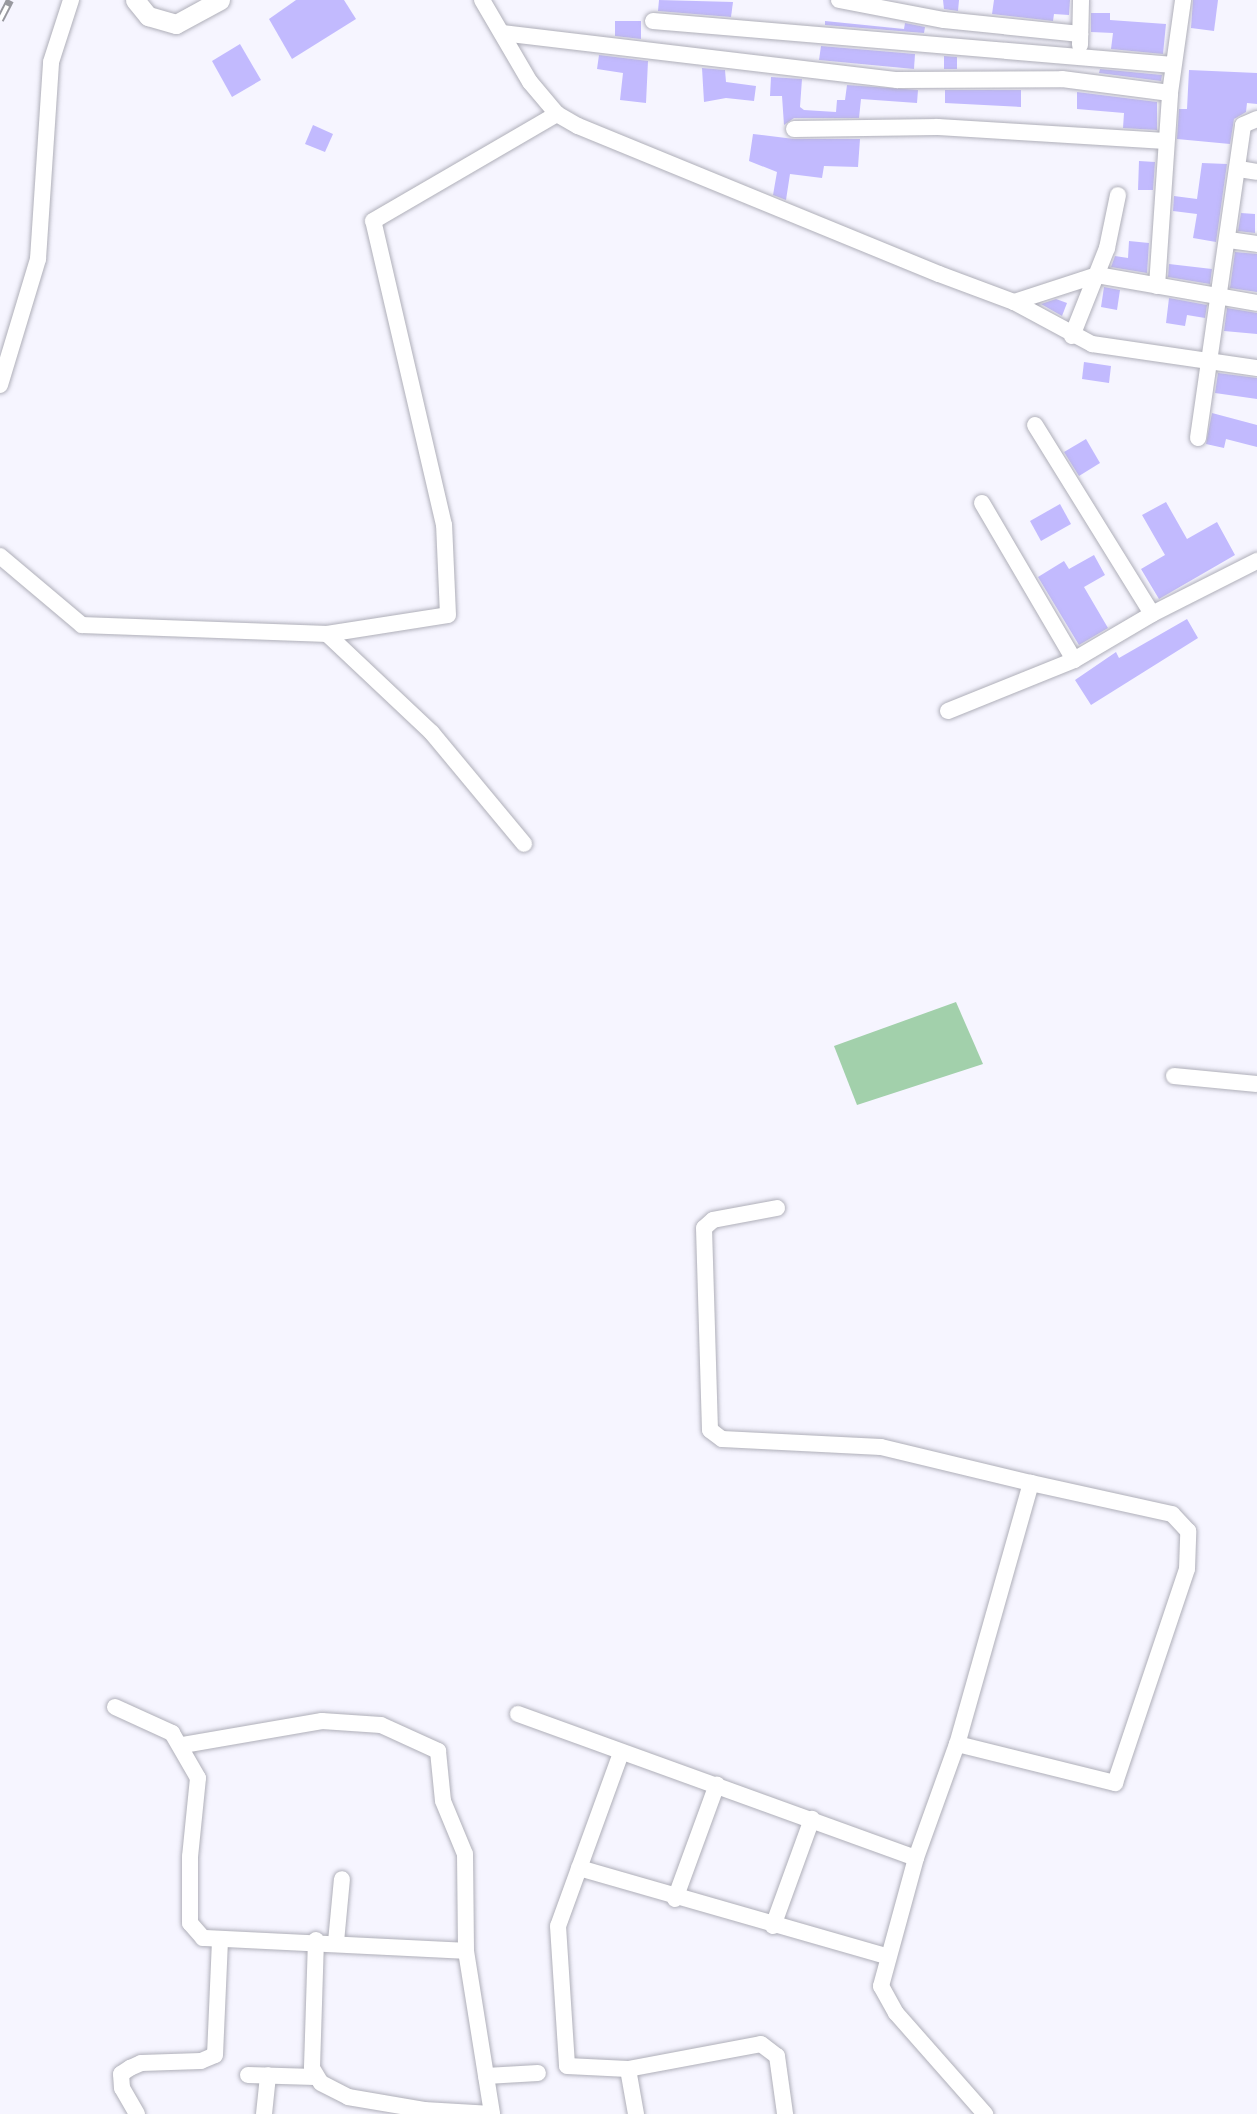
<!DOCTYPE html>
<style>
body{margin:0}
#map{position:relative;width:1257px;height:2114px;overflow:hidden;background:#f6f5ff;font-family:"Crimson Pro",serif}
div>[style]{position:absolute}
.green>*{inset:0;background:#a2d0ab}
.building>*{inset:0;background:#c2bafe}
.roads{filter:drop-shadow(0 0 2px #afafb9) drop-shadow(0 0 2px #afafb9)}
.minor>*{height:16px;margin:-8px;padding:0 8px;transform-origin:8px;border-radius:8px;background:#fff}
.tertiary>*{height:19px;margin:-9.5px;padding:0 9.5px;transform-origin:9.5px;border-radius:9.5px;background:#fff}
.rail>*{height:8px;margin-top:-4px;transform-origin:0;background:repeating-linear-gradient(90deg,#fff 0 16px,#98989f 0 32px);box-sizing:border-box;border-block:2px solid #98989f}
span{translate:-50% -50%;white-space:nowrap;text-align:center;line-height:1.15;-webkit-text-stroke:7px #fff;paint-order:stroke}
</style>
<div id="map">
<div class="green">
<i style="clip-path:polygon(956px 1002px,983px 1064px,857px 1105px,834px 1046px)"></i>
</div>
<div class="building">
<i style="clip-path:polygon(296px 0,344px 0,356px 19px,292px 59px,269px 19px)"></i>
<i style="clip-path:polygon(659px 0,733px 2px,731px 17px,658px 11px)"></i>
<i style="clip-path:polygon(943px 0,959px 0,958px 11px,944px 9px)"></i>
<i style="clip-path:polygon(994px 0,1070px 0,1069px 15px,1054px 14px,1053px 21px,992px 14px)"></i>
<i style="clip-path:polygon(1193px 0,1218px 0,1214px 31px,1191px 28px)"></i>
<i style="clip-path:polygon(1091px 13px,1110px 13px,1110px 20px,1166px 24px,1163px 54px,1111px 49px,1113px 33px,1091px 32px)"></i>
<i style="clip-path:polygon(615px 21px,641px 21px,641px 39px,615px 36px)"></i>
<i style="clip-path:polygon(825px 21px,904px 29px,905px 23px,925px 27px,924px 33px,825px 25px)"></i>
<i style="clip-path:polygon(240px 44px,261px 80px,232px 97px,212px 61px)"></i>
<i style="clip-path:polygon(821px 46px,915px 54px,914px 69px,819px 60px)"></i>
<i style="clip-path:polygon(599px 55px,648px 61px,646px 103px,620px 100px,623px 73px,597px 69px)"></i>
<i style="clip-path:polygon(944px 56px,957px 57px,957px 69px,944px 69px)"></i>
<i style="clip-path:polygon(702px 68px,725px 70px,726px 82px,756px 86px,754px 101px,726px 98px,704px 102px)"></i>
<i style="clip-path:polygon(1100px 69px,1162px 75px,1161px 81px,1099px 73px)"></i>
<i style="clip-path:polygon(1189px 70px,1257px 73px,1257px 104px,1247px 103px,1246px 112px,1234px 119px,1230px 144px,1177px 139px,1179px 109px,1187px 109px)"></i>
<i style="clip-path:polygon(771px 77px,802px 79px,800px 107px,804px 110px,836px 112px,837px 100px,845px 100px,847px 85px,918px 90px,917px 103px,861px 99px,859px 118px,794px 118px,784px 125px,782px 96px,770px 96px)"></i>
<i style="clip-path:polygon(945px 90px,1021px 90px,1021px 107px,945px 103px)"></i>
<i style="clip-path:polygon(1077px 92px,1157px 102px,1157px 130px,1123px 128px,1124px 113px,1077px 109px)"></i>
<i style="clip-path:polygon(313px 125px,333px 134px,325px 152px,305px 144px)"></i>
<i style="clip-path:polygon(753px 134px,794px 139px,860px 139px,858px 167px,824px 166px,822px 178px,790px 174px,786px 200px,773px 195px,777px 172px,749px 161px)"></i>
<i style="clip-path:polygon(1139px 161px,1155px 162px,1153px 190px,1138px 190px)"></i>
<i style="clip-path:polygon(1202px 163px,1227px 164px,1216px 242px,1193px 238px,1197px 214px,1173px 211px,1174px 196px,1197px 199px)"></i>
<i style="clip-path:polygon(1241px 213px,1255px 214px,1255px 233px,1238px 231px)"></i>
<i style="clip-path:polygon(1129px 241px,1149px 243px,1147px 273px,1111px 267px,1115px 256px,1128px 258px)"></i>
<i style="clip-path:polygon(1235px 252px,1257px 254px,1257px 292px,1230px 288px)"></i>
<i style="clip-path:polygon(1169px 264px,1212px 269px,1210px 284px,1168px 277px)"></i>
<i style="clip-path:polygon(1104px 287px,1120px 290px,1117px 310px,1101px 307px)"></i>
<i style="clip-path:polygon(1169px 298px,1207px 305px,1205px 318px,1187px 315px,1185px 326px,1166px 323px)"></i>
<i style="clip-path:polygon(1056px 299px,1067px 303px,1062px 316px,1041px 304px)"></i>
<i style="clip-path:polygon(1227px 308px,1257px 313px,1257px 334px,1224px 331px)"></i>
<i style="clip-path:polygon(1084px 362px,1111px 366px,1109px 383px,1082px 379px)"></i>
<i style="clip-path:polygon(1218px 373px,1257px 378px,1257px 399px,1215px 393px)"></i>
<i style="clip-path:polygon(1212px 413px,1257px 425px,1257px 447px,1226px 439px,1224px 448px,1206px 444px)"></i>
<i style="clip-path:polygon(1086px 439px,1100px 463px,1079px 476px,1064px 452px)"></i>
<i style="clip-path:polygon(1166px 502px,1187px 539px,1217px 522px,1235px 555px,1159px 599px,1141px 569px,1165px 555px,1142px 515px)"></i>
<i style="clip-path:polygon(1060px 504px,1071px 524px,1041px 541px,1030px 521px)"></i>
<i style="clip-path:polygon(1094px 555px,1105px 575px,1084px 587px,1108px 628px,1079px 645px,1038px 577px,1064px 561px,1069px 569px)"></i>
<i style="clip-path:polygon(1187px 619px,1198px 638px,1091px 705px,1075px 680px,1116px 652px,1119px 658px)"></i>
</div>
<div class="roads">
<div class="minor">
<i style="left:482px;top:0;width:95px;rotate:59.7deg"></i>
<i style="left:530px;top:82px;width:42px;rotate:49.8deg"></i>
<i style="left:557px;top:114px;width:24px;rotate:30deg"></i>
<i style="left:578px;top:126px;width:390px;rotate:22.3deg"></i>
<i style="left:939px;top:274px;width:80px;rotate:20.5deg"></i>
<i style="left:1014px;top:302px;width:87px;rotate:-18deg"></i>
<i style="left:1097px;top:275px;width:162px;rotate:9.9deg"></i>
<i style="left:839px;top:0;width:107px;rotate:10.8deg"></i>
<i style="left:944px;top:20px;width:137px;rotate:5.9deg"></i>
<i style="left:653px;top:21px;width:522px;rotate:4.84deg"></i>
<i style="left:502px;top:33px;width:398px;rotate:6.8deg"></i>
<i style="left:897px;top:80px;width:165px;rotate:-0.3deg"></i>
<i style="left:1062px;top:79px;width:109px;rotate:7.4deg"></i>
<i style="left:1080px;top:45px;width:45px;rotate:-88.7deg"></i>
<i style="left:794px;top:129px;width:144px;rotate:-0.8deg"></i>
<i style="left:938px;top:127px;width:228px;rotate:3.5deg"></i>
<i style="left:1239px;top:169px;width:18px;rotate:9deg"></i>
<i style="left:1229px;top:240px;width:28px;rotate:8deg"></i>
<i style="left:1157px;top:286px;width:193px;rotate:-86.1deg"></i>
<i style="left:1170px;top:93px;width:94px;rotate:-82deg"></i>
<i style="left:1014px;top:302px;width:89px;rotate:28.3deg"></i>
<i style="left:1092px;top:344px;width:167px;rotate:8.3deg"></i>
<i style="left:1072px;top:336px;width:95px;rotate:-68.3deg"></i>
<i style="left:1107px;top:248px;width:54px;rotate:-78.3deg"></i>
<i style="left:0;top:385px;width:132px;rotate:-73.2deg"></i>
<i style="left:38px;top:259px;width:197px;rotate:-86.2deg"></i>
<i style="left:51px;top:62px;width:65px;rotate:-72.1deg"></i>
<i style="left:1035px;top:425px;width:222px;rotate:58.2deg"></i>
<i style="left:1198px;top:438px;width:316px;rotate:-81.8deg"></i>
<i style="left:1243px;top:125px;width:15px;rotate:-23deg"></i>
<i style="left:982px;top:503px;width:182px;rotate:59.6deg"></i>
<i style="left:0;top:556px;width:107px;rotate:40.1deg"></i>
<i style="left:82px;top:625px;width:245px;rotate:2.1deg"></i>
<i style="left:327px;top:634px;width:144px;rotate:43.3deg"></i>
<i style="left:432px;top:733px;width:144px;rotate:50.3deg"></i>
<i style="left:327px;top:634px;width:122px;rotate:-8.9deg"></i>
<i style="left:448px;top:615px;width:90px;rotate:-92.5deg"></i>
<i style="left:444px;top:525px;width:312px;rotate:-103.1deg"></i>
<i style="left:373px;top:221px;width:213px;rotate:-30.2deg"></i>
<i style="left:948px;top:711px;width:136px;rotate:-22deg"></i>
<i style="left:1074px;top:660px;width:91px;rotate:-30.5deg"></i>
<i style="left:1152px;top:614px;width:118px;rotate:-26.8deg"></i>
<i style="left:1174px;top:1076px;width:83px;rotate:5.5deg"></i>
<i style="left:777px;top:1208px;width:65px;rotate:169.4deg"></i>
<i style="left:713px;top:1220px;width:12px;rotate:138deg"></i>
<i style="left:704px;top:1228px;width:202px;rotate:88.3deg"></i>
<i style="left:710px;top:1430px;width:15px;rotate:37deg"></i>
<i style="left:722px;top:1439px;width:159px;rotate:2.9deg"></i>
<i style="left:881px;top:1447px;width:154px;rotate:13.5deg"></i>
<i style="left:1031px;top:1483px;width:271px;rotate:105.8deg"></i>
<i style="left:957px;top:1744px;width:121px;rotate:109.8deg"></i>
<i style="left:916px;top:1858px;width:133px;rotate:105.3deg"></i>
<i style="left:881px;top:1986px;width:31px;rotate:61deg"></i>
<i style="left:896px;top:2013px;width:135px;rotate:48.6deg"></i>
<i style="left:115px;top:1707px;width:63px;rotate:24.5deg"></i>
<i style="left:172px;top:1733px;width:52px;rotate:60deg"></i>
<i style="left:198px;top:1778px;width:79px;rotate:95.8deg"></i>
<i style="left:190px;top:1857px;width:66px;rotate:90deg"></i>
<i style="left:190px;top:1923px;width:20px;rotate:49deg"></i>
<i style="left:203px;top:1938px;width:263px;rotate:2.8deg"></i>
<i style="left:518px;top:1714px;width:423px;rotate:19.9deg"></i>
<i style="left:957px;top:1744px;width:163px;rotate:13.9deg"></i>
<i style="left:1115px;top:1783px;width:226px;rotate:-71.4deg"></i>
<i style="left:1187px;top:1569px;width:38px;rotate:-88deg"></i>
<i style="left:1188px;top:1531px;width:23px;rotate:-133deg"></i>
<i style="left:1172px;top:1514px;width:144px;rotate:-167.6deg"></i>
<i style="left:183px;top:1745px;width:141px;rotate:-9.8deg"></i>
<i style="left:322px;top:1721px;width:59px;rotate:3.9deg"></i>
<i style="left:381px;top:1725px;width:63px;rotate:24.5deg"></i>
<i style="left:438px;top:1751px;width:50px;rotate:84.3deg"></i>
<i style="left:443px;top:1801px;width:57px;rotate:67.5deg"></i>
<i style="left:465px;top:1854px;width:97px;rotate:89.4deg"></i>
<i style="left:466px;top:1951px;width:165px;rotate:80.9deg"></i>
<i style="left:621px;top:1753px;width:184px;rotate:110deg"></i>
<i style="left:558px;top:1926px;width:140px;rotate:86.3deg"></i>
<i style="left:567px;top:2066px;width:61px;rotate:2.8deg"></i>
<i style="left:628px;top:2069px;width:135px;rotate:-10.6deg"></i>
<i style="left:761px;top:2044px;width:20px;rotate:37deg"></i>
<i style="left:777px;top:2056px;width:59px;rotate:82.1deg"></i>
<i style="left:579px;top:1868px;width:319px;rotate:16deg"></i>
<i style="left:675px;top:1899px;width:122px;rotate:-69.9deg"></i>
<i style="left:773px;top:1926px;width:114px;rotate:-70deg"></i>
<i style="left:316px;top:1940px;width:128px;rotate:91.8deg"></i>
<i style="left:312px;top:2068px;width:17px;rotate:59deg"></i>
<i style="left:321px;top:2083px;width:30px;rotate:27deg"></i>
<i style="left:348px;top:2097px;width:77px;rotate:9.7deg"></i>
<i style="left:424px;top:2110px;width:68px;rotate:3.4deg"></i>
<i style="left:336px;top:1942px;width:63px;rotate:-84.6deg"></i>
<i style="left:628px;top:2069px;width:46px;rotate:79.9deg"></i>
<i style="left:248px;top:2075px;width:67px;rotate:1.7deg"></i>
<i style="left:486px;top:2076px;width:52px;rotate:-3.3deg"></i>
<i style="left:137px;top:2114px;width:30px;rotate:-120deg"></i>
<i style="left:122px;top:2088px;width:14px;rotate:-94deg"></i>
<i style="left:121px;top:2074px;width:11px;rotate:-34deg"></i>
<i style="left:130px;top:2068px;width:12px;rotate:-24deg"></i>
<i style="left:141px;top:2063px;width:60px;rotate:-1.9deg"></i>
<i style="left:201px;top:2061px;width:15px;rotate:-23deg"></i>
<i style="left:215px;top:2055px;width:116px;rotate:-87.5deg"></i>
<i style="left:264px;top:2114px;width:39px;rotate:-84deg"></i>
</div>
<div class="tertiary">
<i style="left:135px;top:0;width:21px;rotate:51deg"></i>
<i style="left:148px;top:16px;width:29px;rotate:16deg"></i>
<i style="left:176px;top:24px;width:50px;rotate:-28.6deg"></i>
</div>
</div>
<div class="rail">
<i style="left:0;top:20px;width:22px;rotate:-63deg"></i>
</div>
</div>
